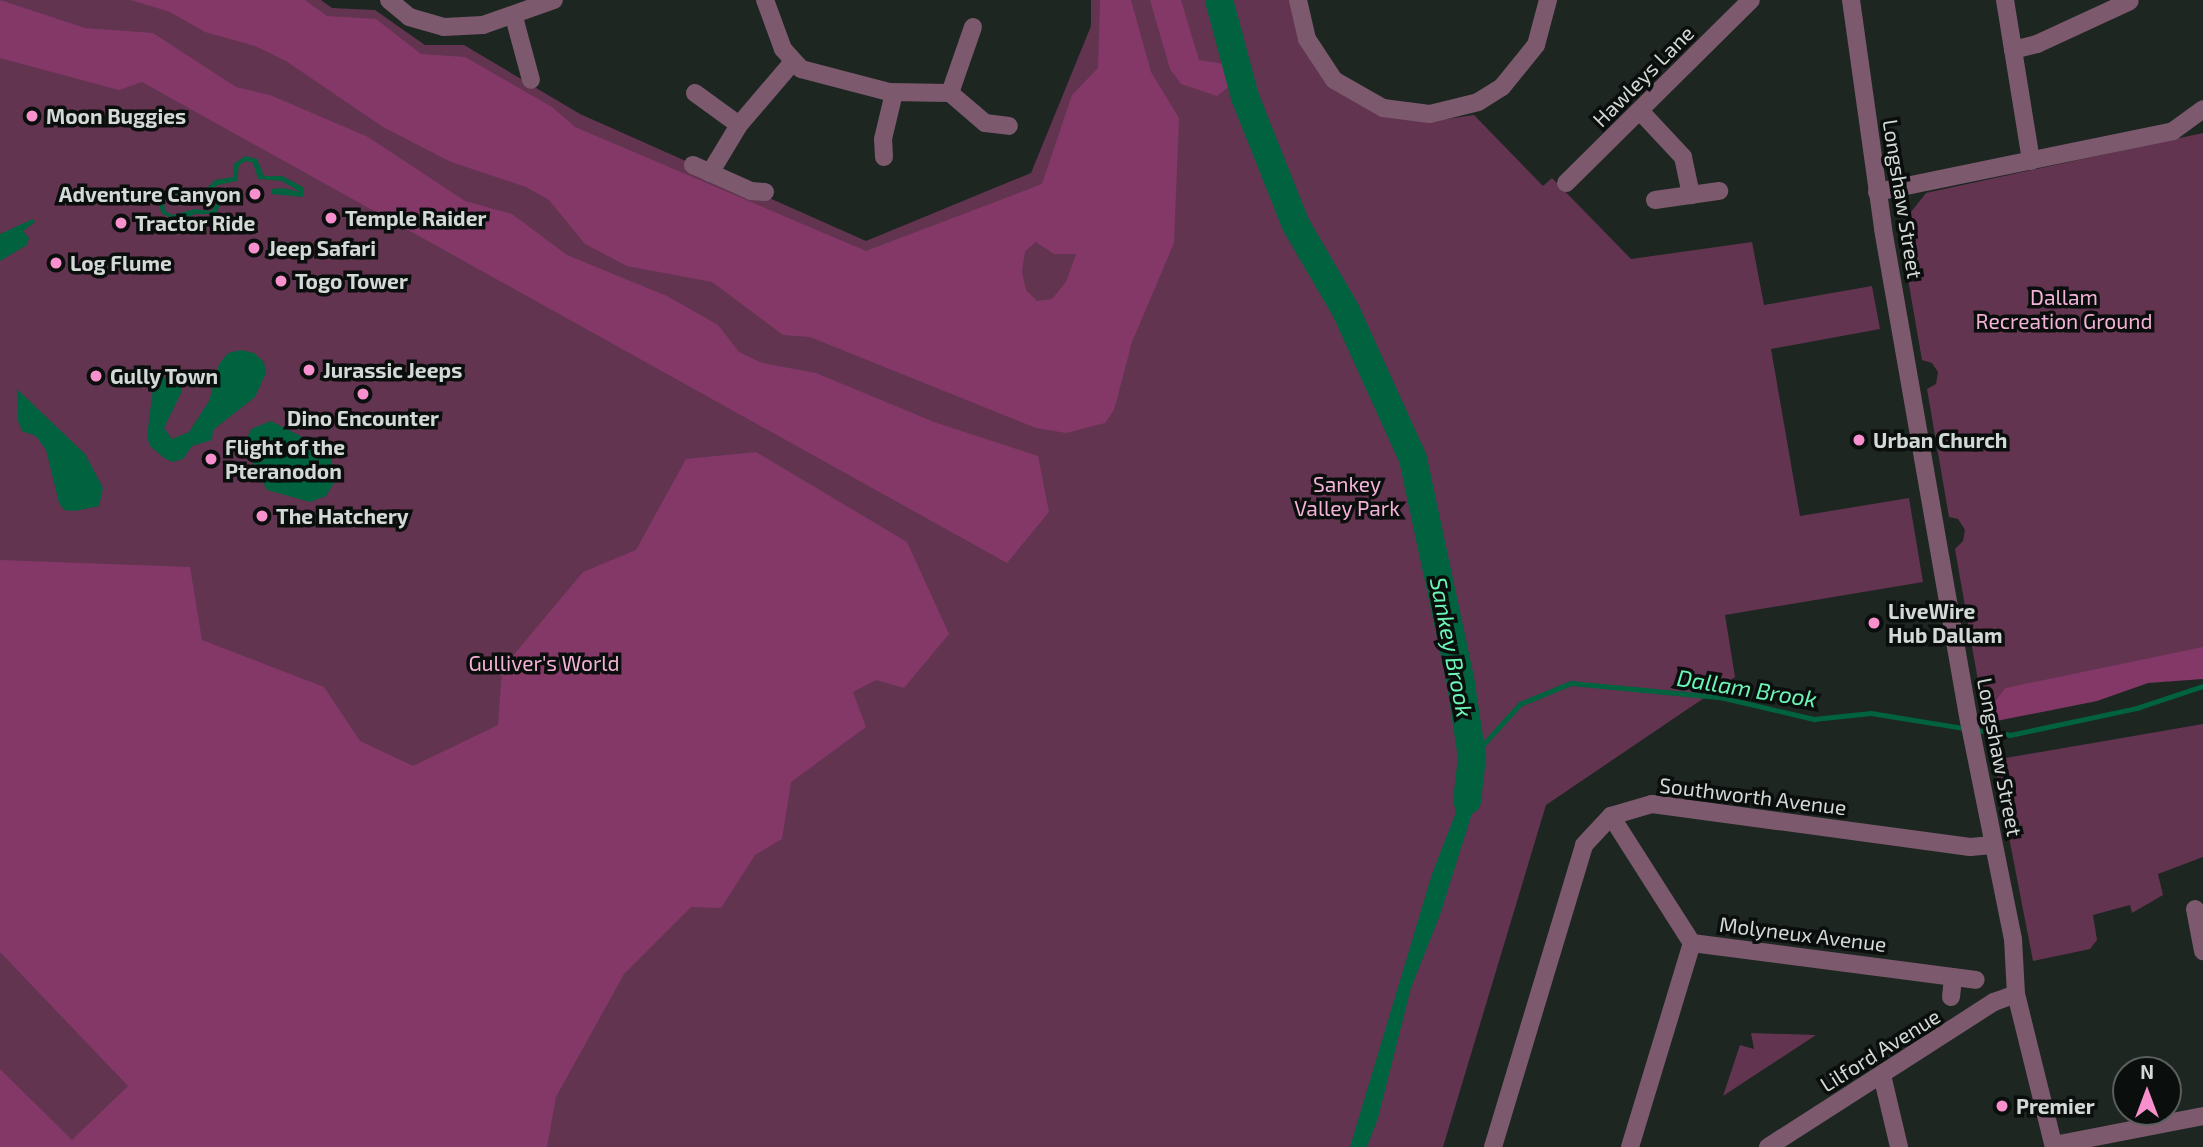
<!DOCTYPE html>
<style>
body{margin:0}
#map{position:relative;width:2203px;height:1147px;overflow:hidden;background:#1d2621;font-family:"Exo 2",sans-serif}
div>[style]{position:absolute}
.green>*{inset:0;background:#623450}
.forest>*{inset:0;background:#843868}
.water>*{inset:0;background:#016240}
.stream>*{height:4.5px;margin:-2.25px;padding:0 2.25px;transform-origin:2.25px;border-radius:2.25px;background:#016240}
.river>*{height:28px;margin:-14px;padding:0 14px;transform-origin:14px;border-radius:14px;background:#016240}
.minor>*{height:18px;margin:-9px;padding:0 9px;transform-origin:9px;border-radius:9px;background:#7c596d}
.dots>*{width:19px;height:19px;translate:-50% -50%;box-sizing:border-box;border:4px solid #0a0e0c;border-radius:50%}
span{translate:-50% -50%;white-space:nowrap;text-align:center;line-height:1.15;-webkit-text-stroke:7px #0a0e0c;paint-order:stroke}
.street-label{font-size:21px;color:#d3d9d6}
.poi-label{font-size:21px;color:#d3d9d6;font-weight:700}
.left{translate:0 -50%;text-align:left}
.right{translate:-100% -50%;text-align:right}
.park-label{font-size:21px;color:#f5b2d8}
.water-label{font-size:23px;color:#6bf6b7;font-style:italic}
.north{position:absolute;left:2112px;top:1056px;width:70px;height:70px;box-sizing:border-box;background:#0a0e0c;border:2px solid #5a5f5d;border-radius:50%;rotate:0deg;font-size:19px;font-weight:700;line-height:28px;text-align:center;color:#d3d9d6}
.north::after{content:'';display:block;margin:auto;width:24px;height:32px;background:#f790cd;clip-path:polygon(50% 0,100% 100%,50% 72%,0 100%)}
</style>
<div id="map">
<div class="green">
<i style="clip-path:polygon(0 0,321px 0,332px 8px,375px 10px,425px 45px,464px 45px,580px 114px,866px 241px,1031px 173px,1091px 26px,1091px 0,1293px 0,1339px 92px,1371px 111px,1440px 120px,1474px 115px,1543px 186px,1552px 178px,1631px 259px,1752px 242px,1764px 305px,1872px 286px,1880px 329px,1771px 349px,1800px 516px,1909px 498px,1923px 582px,1725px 615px,1735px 677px,1546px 805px,1443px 1147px,0 1147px)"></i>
<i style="clip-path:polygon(2203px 133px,2203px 653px,2005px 688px,1984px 715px,1955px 549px,1963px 541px,1965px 530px,1958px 519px,1949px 517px,1927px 389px,1936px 384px,1938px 372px,1932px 363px,1922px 360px,1899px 227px,1926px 193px)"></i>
<i style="clip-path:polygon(2203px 724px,2203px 857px,2158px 874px,2163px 895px,2132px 913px,2130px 905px,2093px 915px,2097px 940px,2090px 949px,2033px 961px,1994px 760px)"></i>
<i style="clip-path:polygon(1751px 1033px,1816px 1035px,1723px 1096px,1740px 1045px,1754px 1049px)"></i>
</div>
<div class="forest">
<i style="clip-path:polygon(0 0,85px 28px,153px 33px,236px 87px,270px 95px,368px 137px,465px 201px,512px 214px,567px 255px,667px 296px,718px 325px,739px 352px,762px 363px,816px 373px,934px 422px,1038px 456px,1049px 512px,1007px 563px,142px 82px,119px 90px,0 58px)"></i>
<i style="clip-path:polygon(evenodd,131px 0,305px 0,327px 16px,376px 19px,421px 54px,465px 57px,552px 107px,575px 127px,866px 251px,1042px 184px,1072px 95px,1098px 68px,1100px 0,1131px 0,1151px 72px,1179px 118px,1174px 243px,1132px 342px,1114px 410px,1105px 423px,1066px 433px,1036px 428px,810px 337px,783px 335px,712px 282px,627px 266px,585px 244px,549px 200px,526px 187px,451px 162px,383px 127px,286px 61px,255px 46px,205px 32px,170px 12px,131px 0,1036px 242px,1054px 254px,1076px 254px,1066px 282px,1052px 299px,1037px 301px,1026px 290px,1022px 272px,1025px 251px,1036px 242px)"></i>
<i style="clip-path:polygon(1150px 0,1181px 0,1199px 60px,1224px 64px,1230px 86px,1217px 96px,1181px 84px,1170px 69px)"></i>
<i style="clip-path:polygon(756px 452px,907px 542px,949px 634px,904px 688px,876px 680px,853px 692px,866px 727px,791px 782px,782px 839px,755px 855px,721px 908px,691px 907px,624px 974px,556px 1097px,547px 1147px,0 1147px,0 1069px,72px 1140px,128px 1086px,0 952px,0 560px,190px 567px,202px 640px,324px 687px,360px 741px,413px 766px,498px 725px,502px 669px,583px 572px,636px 550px,686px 459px)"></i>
<i style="clip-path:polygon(2203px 647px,2203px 679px,2148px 683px,2097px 701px,1986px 723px,1984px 715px,2005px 688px)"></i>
</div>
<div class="water">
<i style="clip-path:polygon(245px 156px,257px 159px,264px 176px,282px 176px,303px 187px,303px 197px,272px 194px,271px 189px,283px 188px,300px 192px,282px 181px,258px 179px,253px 163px,246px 161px,239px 165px,237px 181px,218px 185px,200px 197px,170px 194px,164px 201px,165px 211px,172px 215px,195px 209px,211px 211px,223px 194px,240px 191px,240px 196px,222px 201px,216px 214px,195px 214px,177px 221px,161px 213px,159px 200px,167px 190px,205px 190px,215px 180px,233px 177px,234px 164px)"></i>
<i style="clip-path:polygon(33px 219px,35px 222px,23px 231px,29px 238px,27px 245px,0 261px,0 234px)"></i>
<i style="clip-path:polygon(241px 350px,254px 353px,264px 362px,266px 373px,255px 397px,213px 430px,212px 440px,192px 446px,183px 459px,173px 462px,164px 458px,150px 446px,147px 437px,153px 388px,161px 378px,172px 375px,181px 381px,182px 391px,164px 428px,172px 439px,189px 432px,209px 401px,219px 364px,228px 353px)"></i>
<i style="clip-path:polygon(17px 389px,85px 454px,103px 488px,99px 506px,75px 511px,64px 510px,59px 503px,46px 450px,36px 436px,22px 431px,18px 421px)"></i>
<i style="clip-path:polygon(271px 421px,330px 451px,335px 481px,326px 496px,310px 502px,267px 490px,247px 452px,246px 440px,251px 429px)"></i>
<i style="clip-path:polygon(1459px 761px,1481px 765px,1479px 791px,1440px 915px,1411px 988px,1378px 1118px,1367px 1147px,1350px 1147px,1432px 874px,1455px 815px)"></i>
</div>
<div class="stream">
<i style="left:1976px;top:730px;width:34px;rotate:8deg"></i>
<i style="left:2010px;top:735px;width:130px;rotate:-12deg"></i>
<i style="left:2137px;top:708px;width:70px;rotate:-18.4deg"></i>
<i style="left:1472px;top:757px;width:72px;rotate:-47.8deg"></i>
<i style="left:1520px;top:704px;width:55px;rotate:-22.4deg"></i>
<i style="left:1571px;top:683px;width:150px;rotate:5.4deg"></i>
<i style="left:1720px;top:697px;width:97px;rotate:13.2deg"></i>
<i style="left:1814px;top:719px;width:57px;rotate:-6deg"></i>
<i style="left:1871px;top:713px;width:94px;rotate:9.2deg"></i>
</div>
<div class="river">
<i style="left:1219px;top:0;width:100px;rotate:75deg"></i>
<i style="left:1245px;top:97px;width:138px;rotate:68.3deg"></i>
<i style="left:1296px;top:225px;width:99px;rotate:59.8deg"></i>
<i style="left:1346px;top:311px;width:162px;rotate:65.6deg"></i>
<i style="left:1413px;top:459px;width:224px;rotate:77.9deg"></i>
<i style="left:1460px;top:678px;width:80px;rotate:81.4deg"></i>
<i style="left:1472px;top:757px;width:44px;rotate:96.5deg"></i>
</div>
<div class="minor">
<i style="left:389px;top:0;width:26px;rotate:40deg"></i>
<i style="left:409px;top:17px;width:36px;rotate:16deg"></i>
<i style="left:444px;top:27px;width:39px;rotate:-3deg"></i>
<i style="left:483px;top:25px;width:75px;rotate:-19.4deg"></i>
<i style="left:765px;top:0;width:52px;rotate:69.8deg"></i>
<i style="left:783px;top:49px;width:27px;rotate:48deg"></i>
<i style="left:801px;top:69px;width:91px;rotate:14.6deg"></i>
<i style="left:889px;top:92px;width:61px;rotate:0.9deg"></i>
<i style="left:1298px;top:0;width:40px;rotate:77deg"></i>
<i style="left:1307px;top:39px;width:49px;rotate:56.6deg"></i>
<i style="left:1334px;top:80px;width:56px;rotate:29.7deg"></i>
<i style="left:1383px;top:108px;width:47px;rotate:7.3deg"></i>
<i style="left:1430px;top:114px;width:49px;rotate:-14deg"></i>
<i style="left:1478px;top:102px;width:28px;rotate:-32deg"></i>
<i style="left:1502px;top:87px;width:54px;rotate:-51deg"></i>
<i style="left:1536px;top:45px;width:47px;rotate:-75.1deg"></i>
<i style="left:1851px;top:0;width:231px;rotate:82deg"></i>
<i style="left:1883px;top:229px;width:499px;rotate:80.1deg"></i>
<i style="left:1969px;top:721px;width:222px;rotate:78.6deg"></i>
<i style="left:2013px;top:939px;width:55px;rotate:86.9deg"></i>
<i style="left:2016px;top:994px;width:158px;rotate:76.1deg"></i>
<i style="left:2005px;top:0;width:163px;rotate:80.8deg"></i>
<i style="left:514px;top:17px;width:65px;rotate:74.9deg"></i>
<i style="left:973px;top:27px;width:70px;rotate:109.2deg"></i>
<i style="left:950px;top:93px;width:46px;rotate:40.6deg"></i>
<i style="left:985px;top:123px;width:24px;rotate:7deg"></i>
<i style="left:2013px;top:50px;width:25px;rotate:-14deg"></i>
<i style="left:2037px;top:44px;width:102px;rotate:-24.8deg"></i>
<i style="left:695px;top:93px;width:54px;rotate:36deg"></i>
<i style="left:739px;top:125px;width:82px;rotate:-49.5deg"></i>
<i style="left:1640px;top:111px;width:63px;rotate:46.9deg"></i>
<i style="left:1683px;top:157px;width:39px;rotate:78deg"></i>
<i style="left:884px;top:157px;width:18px;rotate:-93deg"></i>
<i style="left:883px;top:139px;width:47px;rotate:-76.6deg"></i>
<i style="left:693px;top:165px;width:64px;rotate:24.1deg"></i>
<i style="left:751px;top:191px;width:14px;rotate:4deg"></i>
<i style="left:710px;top:173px;width:56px;rotate:-58.9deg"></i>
<i style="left:1566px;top:183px;width:260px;rotate:-44.7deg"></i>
<i style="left:1877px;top:192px;width:302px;rotate:-11.6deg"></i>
<i style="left:2173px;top:131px;width:37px;rotate:-36deg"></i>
<i style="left:1655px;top:200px;width:65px;rotate:-8deg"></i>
<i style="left:1611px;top:816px;width:151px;rotate:57.5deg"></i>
<i style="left:2195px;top:909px;width:43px;rotate:79.2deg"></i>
<i style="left:1951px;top:997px;width:20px;rotate:-84deg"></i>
<i style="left:1882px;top:1075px;width:74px;rotate:76.7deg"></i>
<i style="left:2054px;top:1145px;width:152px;rotate:-11deg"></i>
<i style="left:1493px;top:1147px;width:315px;rotate:-73.2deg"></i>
<i style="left:1584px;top:845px;width:40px;rotate:-47deg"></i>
<i style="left:1611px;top:816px;width:43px;rotate:-16.3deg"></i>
<i style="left:1652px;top:804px;width:321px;rotate:7.7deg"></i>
<i style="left:1970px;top:847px;width:23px;rotate:-5deg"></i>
<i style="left:1630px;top:1147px;width:213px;rotate:-73.1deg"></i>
<i style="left:1692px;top:943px;width:286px;rotate:7.4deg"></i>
<i style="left:1768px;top:1147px;width:269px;rotate:-32.7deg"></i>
<i style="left:1994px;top:1002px;width:23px;rotate:-20deg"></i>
</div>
<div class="dots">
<i style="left:32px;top:116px;background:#f790cd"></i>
<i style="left:255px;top:194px;background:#f790cd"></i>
<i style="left:331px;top:218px;background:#f790cd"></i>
<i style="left:121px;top:223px;background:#f790cd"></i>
<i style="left:254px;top:248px;background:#f790cd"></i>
<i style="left:56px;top:263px;background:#f790cd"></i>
<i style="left:281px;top:281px;background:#f790cd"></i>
<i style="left:309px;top:370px;background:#f790cd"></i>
<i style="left:96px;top:376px;background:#f790cd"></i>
<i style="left:363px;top:394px;background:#f790cd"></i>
<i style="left:1859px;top:440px;background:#f790cd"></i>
<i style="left:211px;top:459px;background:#f790cd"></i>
<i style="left:262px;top:516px;background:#f790cd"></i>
<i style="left:1874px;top:623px;background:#f790cd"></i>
<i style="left:2002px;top:1106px;background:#f790cd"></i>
</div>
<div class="street-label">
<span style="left:1643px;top:76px;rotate:-45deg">Hawleys Lane</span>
<span style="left:1903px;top:199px;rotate:81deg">Longshaw Street</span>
<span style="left:2000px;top:757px;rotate:79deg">Longshaw Street</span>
<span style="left:1753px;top:796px;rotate:7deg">Southworth Avenue</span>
<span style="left:1803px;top:934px;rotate:7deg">Molyneux Avenue</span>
<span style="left:1880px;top:1050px;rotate:-32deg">Lilford Avenue</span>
</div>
<div class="poi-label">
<span class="left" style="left:46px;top:116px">Moon Buggies</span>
<span class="right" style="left:241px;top:194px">Adventure Canyon</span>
<span class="left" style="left:345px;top:218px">Temple Raider</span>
<span class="left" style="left:135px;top:223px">Tractor Ride</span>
<span class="left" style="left:268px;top:248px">Jeep Safari</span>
<span class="left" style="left:70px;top:263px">Log Flume</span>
<span class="left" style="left:295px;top:281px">Togo Tower</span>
<span class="left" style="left:323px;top:370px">Jurassic Jeeps</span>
<span class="left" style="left:110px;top:376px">Gully Town</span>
<span style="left:363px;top:418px">Dino Encounter</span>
<span class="left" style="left:1873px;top:440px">Urban Church</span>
<span class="left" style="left:225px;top:459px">Flight of the<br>Pteranodon</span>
<span class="left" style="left:276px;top:516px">The Hatchery</span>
<span class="left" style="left:1888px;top:623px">LiveWire<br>Hub Dallam</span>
<span class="left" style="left:2016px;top:1106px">Premier</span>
</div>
<div class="park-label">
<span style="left:2064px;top:309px">Dallam<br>Recreation Ground</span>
<span style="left:1347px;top:496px">Sankey<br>Valley Park</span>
<span style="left:544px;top:663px">Gulliver's World</span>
</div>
<div class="water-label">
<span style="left:1452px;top:647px;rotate:79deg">Sankey Brook</span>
<span style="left:1747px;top:688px;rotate:9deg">Dallam Brook</span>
</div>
<div class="north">N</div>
</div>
